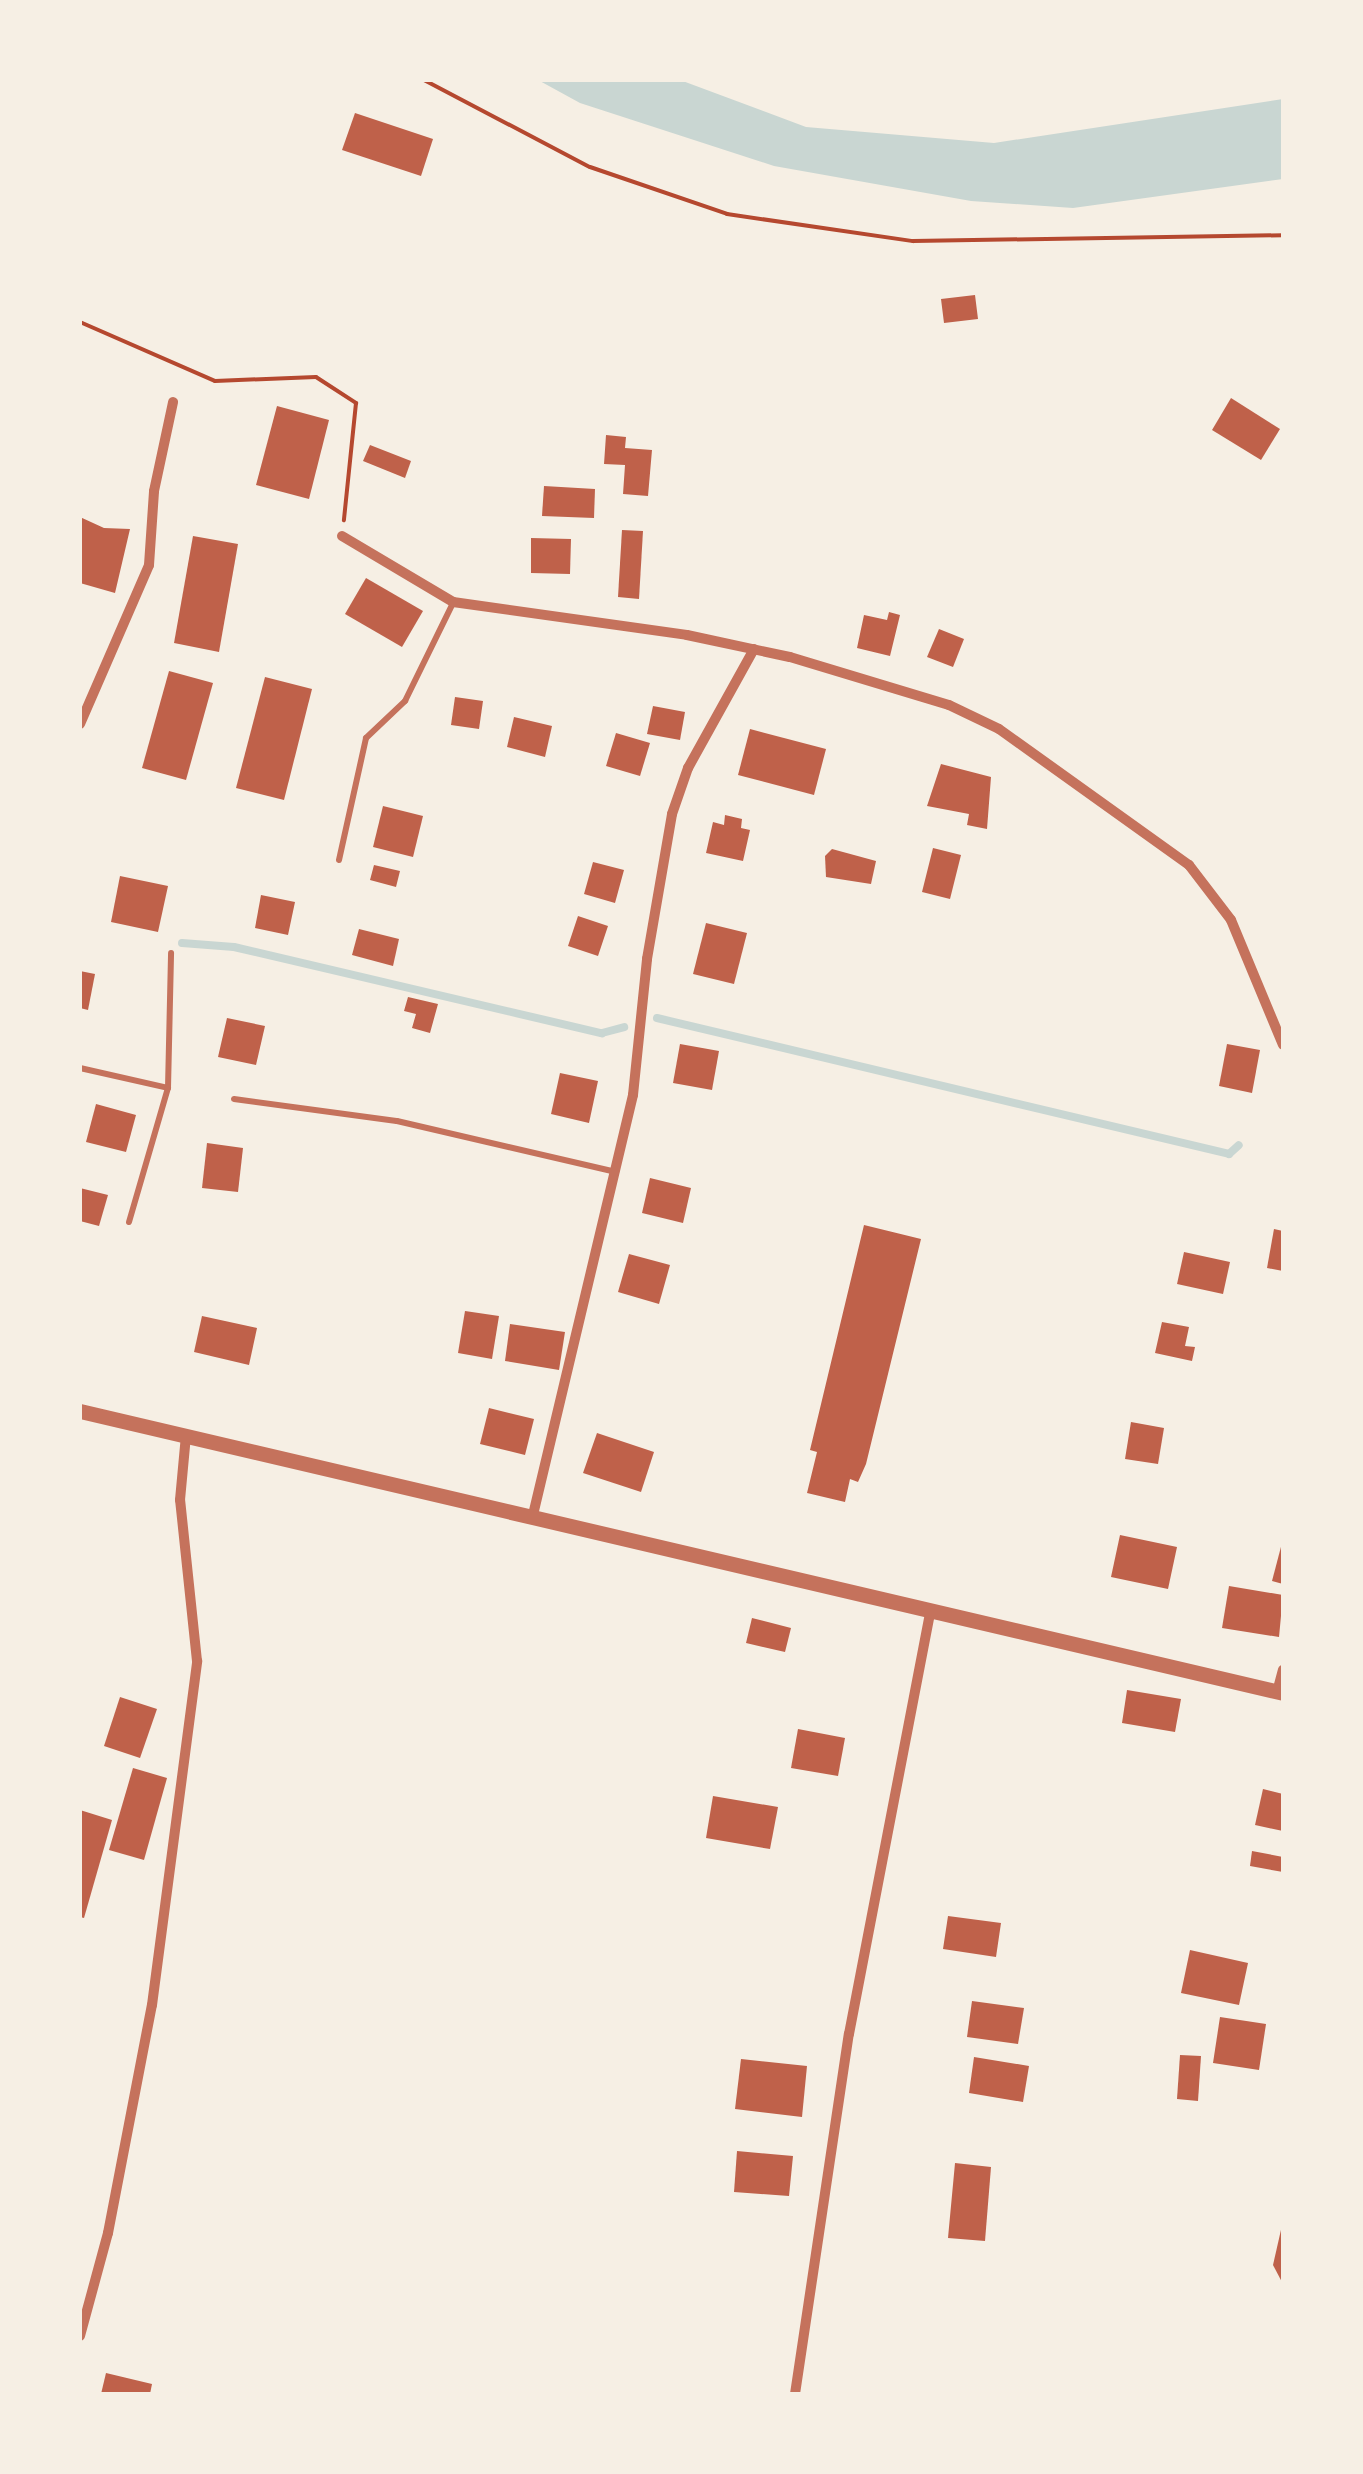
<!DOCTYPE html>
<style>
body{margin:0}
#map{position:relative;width:1363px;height:2474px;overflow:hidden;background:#f6efe4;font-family:"Asap Condensed",sans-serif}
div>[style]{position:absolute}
.water>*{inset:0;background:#c9d6d2}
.stream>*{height:8px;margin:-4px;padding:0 4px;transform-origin:4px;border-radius:4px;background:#c9d6d2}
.building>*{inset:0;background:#bf614a}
.path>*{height:4px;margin:-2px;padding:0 2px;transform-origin:2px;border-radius:2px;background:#b5482f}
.service>*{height:6px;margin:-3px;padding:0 3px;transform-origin:3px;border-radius:3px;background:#c5725c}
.minor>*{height:10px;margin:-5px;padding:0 5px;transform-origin:5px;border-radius:5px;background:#c5725c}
.tertiary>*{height:15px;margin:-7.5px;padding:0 7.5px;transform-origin:7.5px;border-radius:7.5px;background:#c5725c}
span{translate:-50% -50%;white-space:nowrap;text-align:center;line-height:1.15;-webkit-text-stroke:8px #f6efe4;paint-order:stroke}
.frame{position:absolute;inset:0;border:82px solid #f6efe4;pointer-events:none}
</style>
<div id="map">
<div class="water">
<i style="clip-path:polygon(538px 80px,680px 80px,806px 127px,994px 143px,1283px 99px,1283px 179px,1073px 208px,971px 201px,774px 166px,580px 103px)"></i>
</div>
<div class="stream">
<i style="left:182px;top:943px;width:52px;rotate:4.4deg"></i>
<i style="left:234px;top:947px;width:378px;rotate:13.2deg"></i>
<i style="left:602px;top:1033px;width:23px;rotate:-15deg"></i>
<i style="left:657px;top:1018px;width:588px;rotate:13.37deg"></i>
<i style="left:1229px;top:1154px;width:13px;rotate:-42deg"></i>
</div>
<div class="building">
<i style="clip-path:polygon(355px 113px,433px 139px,421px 176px,342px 150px)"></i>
<i style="clip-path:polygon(975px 295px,978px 319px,944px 323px,941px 299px)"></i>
<i style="clip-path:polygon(1231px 398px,1280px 429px,1261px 460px,1212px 430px)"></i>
<i style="clip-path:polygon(277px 406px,329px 420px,309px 499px,256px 485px)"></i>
<i style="clip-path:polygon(606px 435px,626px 437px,625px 448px,652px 450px,648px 496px,623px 494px,625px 465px,604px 464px)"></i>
<i style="clip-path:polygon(370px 445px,411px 461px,405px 478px,363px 461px)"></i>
<i style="clip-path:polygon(544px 486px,595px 489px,594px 518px,542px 516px)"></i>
<i style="clip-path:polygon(80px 517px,104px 528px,130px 529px,115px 593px,80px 583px)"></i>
<i style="clip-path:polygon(622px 530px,643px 531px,639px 599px,618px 597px)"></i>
<i style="clip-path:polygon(193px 536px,238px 544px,219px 652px,174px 643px)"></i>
<i style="clip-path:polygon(531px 538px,571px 539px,570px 574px,531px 573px)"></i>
<i style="clip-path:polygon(366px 578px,423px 611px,402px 647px,345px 614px)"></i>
<i style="clip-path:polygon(889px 612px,900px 615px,890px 656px,857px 648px,864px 615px,887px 620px)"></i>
<i style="clip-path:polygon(939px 629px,964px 639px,953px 667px,927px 657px)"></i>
<i style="clip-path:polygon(169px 671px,213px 683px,186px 780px,142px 768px)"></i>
<i style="clip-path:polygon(265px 677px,312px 689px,284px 800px,236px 788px)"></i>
<i style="clip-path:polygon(455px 697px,483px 701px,479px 729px,451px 725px)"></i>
<i style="clip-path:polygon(653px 706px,685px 712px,680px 740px,647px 734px)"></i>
<i style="clip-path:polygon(514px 717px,552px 726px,545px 757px,507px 747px)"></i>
<i style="clip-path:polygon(750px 729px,826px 749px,814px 795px,738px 775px)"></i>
<i style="clip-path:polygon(616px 733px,650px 743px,640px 776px,606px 766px)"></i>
<i style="clip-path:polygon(941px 764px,991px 777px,987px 829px,967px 825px,969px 814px,927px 806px)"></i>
<i style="clip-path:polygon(383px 806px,423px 816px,413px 857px,373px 847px)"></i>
<i style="clip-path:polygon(725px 815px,742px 819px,741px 828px,750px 830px,743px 861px,706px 853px,713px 822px,724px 825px)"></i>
<i style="clip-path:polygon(933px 848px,961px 855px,950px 899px,922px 892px)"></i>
<i style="clip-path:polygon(832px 849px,876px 861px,871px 884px,826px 877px,825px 856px)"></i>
<i style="clip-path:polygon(593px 862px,624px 870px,615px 903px,584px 894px)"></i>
<i style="clip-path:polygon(374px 865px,400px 871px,396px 887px,370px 880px)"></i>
<i style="clip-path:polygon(120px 876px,168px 886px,158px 932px,111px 922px)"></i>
<i style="clip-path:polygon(261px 895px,295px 902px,288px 935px,255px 928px)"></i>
<i style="clip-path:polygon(578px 916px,608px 926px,598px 956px,568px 946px)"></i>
<i style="clip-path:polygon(706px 923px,747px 933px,734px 984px,693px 974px)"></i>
<i style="clip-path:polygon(359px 929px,399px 939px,393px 966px,352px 955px)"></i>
<i style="clip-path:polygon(80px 971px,95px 974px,88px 1010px,80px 1008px)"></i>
<i style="clip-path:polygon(408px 997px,438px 1004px,430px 1033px,412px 1028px,416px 1014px,404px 1011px)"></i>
<i style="clip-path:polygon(227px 1018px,265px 1026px,256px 1065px,218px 1057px)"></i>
<i style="clip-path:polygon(680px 1044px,719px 1051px,712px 1090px,673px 1083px)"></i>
<i style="clip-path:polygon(1227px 1044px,1260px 1050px,1252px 1093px,1219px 1086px)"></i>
<i style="clip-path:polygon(560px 1073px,598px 1081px,589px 1123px,551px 1114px)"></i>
<i style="clip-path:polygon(96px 1104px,136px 1115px,126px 1152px,86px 1142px)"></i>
<i style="clip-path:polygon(207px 1143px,243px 1148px,238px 1192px,202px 1188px)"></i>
<i style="clip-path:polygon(650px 1178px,691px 1188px,683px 1223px,642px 1213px)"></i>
<i style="clip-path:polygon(80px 1188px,108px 1195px,99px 1226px,80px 1221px)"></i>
<i style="clip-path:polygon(864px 1225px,921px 1239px,866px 1464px,858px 1482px,850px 1479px,845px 1502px,807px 1493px,817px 1452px,810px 1450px)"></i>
<i style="clip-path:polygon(1274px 1229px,1283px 1231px,1283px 1271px,1267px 1268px)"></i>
<i style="clip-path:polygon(1184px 1252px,1230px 1262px,1223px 1294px,1177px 1284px)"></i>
<i style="clip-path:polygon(629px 1254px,670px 1265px,659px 1304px,618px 1292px)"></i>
<i style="clip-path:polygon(465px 1311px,499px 1316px,492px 1359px,458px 1353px)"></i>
<i style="clip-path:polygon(202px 1316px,257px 1328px,249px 1365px,194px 1352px)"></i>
<i style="clip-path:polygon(1162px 1322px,1189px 1327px,1185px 1346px,1195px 1347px,1192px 1361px,1155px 1353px)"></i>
<i style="clip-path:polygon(510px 1324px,565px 1332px,559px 1370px,505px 1361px)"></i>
<i style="clip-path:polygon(489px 1408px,534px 1419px,525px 1455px,480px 1444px)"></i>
<i style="clip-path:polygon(1131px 1422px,1164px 1428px,1158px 1464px,1125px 1459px)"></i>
<i style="clip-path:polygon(597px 1433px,654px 1452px,641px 1492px,583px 1473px)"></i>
<i style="clip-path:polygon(1120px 1535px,1177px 1547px,1168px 1589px,1111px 1577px)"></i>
<i style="clip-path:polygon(1282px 1543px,1283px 1543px,1283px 1584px,1272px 1581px)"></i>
<i style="clip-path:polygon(1229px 1586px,1283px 1595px,1279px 1637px,1222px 1628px)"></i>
<i style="clip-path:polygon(752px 1618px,791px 1628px,785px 1652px,746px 1643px)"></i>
<i style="clip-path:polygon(1127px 1690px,1181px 1699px,1175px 1732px,1122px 1723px)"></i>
<i style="clip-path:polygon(120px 1697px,157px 1709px,140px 1758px,104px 1746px)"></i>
<i style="clip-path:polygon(798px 1729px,845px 1738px,838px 1776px,791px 1768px)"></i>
<i style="clip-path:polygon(133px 1768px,167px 1778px,144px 1860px,109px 1850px)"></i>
<i style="clip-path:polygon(1263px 1789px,1283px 1794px,1283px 1831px,1255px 1825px)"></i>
<i style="clip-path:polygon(713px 1796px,778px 1807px,770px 1849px,706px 1838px)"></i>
<i style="clip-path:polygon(80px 1810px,112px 1820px,84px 1918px,80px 1917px)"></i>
<i style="clip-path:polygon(1252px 1851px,1283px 1857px,1283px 1872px,1250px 1866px)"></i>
<i style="clip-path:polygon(948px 1916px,1001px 1923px,996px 1957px,943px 1949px)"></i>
<i style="clip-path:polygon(1190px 1950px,1248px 1963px,1239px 2005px,1181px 1993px)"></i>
<i style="clip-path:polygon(972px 2001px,1024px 2008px,1018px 2044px,967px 2037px)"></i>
<i style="clip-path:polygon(1220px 2017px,1266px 2024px,1259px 2070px,1213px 2063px)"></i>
<i style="clip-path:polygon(1180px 2055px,1201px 2056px,1198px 2101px,1177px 2099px)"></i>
<i style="clip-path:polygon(974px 2057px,1029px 2066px,1023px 2102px,969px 2093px)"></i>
<i style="clip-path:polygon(741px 2059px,807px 2066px,802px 2117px,735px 2109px)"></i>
<i style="clip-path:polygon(737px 2151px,793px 2156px,789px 2196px,734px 2192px)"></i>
<i style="clip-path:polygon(955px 2163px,991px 2167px,985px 2241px,948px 2238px)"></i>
<i style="clip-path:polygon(1283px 2221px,1283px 2284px,1273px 2265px)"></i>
<i style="clip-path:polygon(106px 2373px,152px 2384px,150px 2394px,101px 2394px)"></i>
</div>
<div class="path">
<i style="left:424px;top:80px;width:187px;rotate:27.7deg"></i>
<i style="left:590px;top:167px;width:145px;rotate:18.9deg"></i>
<i style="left:727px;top:214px;width:188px;rotate:8.3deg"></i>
<i style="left:913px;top:241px;width:370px;rotate:-0.9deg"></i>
<i style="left:80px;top:322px;width:147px;rotate:23.6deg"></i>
<i style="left:215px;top:381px;width:101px;rotate:-2.3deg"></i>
<i style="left:316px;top:377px;width:48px;rotate:33deg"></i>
<i style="left:356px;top:403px;width:118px;rotate:95.9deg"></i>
</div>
<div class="service">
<i style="left:339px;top:860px;width:125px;rotate:-77.5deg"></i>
<i style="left:366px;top:738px;width:54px;rotate:-43.5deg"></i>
<i style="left:405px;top:701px;width:109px;rotate:-63.9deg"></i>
<i style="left:80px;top:1068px;width:90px;rotate:12.8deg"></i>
<i style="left:234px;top:1099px;width:164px;rotate:7.7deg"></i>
<i style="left:397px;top:1121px;width:225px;rotate:13.1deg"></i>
<i style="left:129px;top:1222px;width:140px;rotate:-73.8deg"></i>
<i style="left:168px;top:1088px;width:135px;rotate:-88.7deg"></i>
</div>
<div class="minor">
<i style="left:342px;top:536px;width:129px;rotate:30.7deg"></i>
<i style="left:453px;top:602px;width:236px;rotate:8deg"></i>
<i style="left:687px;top:635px;width:105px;rotate:12.1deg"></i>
<i style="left:790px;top:657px;width:166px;rotate:16.8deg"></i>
<i style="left:949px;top:705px;width:55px;rotate:25.6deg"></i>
<i style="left:999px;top:729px;width:234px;rotate:35.6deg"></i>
<i style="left:1189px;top:865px;width:69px;rotate:52.6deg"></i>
<i style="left:1231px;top:920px;width:135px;rotate:67.4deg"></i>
<i style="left:80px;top:724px;width:173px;rotate:-66.5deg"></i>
<i style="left:149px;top:565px;width:74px;rotate:-86.1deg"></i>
<i style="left:154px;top:491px;width:91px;rotate:-77.9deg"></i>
<i style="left:532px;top:1519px;width:436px;rotate:-76.6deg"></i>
<i style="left:633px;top:1095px;width:137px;rotate:-84.1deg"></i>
<i style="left:647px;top:959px;width:147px;rotate:-80.2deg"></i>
<i style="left:672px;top:814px;width:49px;rotate:-70.8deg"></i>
<i style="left:688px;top:768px;width:136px;rotate:-61deg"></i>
<i style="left:1277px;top:1692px;width:23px;rotate:-75deg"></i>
<i style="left:80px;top:2336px;width:107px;rotate:-74.8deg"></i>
<i style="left:108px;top:2233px;width:232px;rotate:-79.1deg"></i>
<i style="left:152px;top:2005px;width:347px;rotate:-82.5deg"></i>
<i style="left:197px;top:1661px;width:162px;rotate:-96deg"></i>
<i style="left:180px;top:1500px;width:65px;rotate:-84.7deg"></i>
<i style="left:795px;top:2394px;width:364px;rotate:-81.5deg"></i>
<i style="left:849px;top:2034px;width:430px;rotate:-79.1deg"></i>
</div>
<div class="tertiary">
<i style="left:80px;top:1411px;width:1236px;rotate:13.19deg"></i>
</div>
<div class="frame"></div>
</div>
